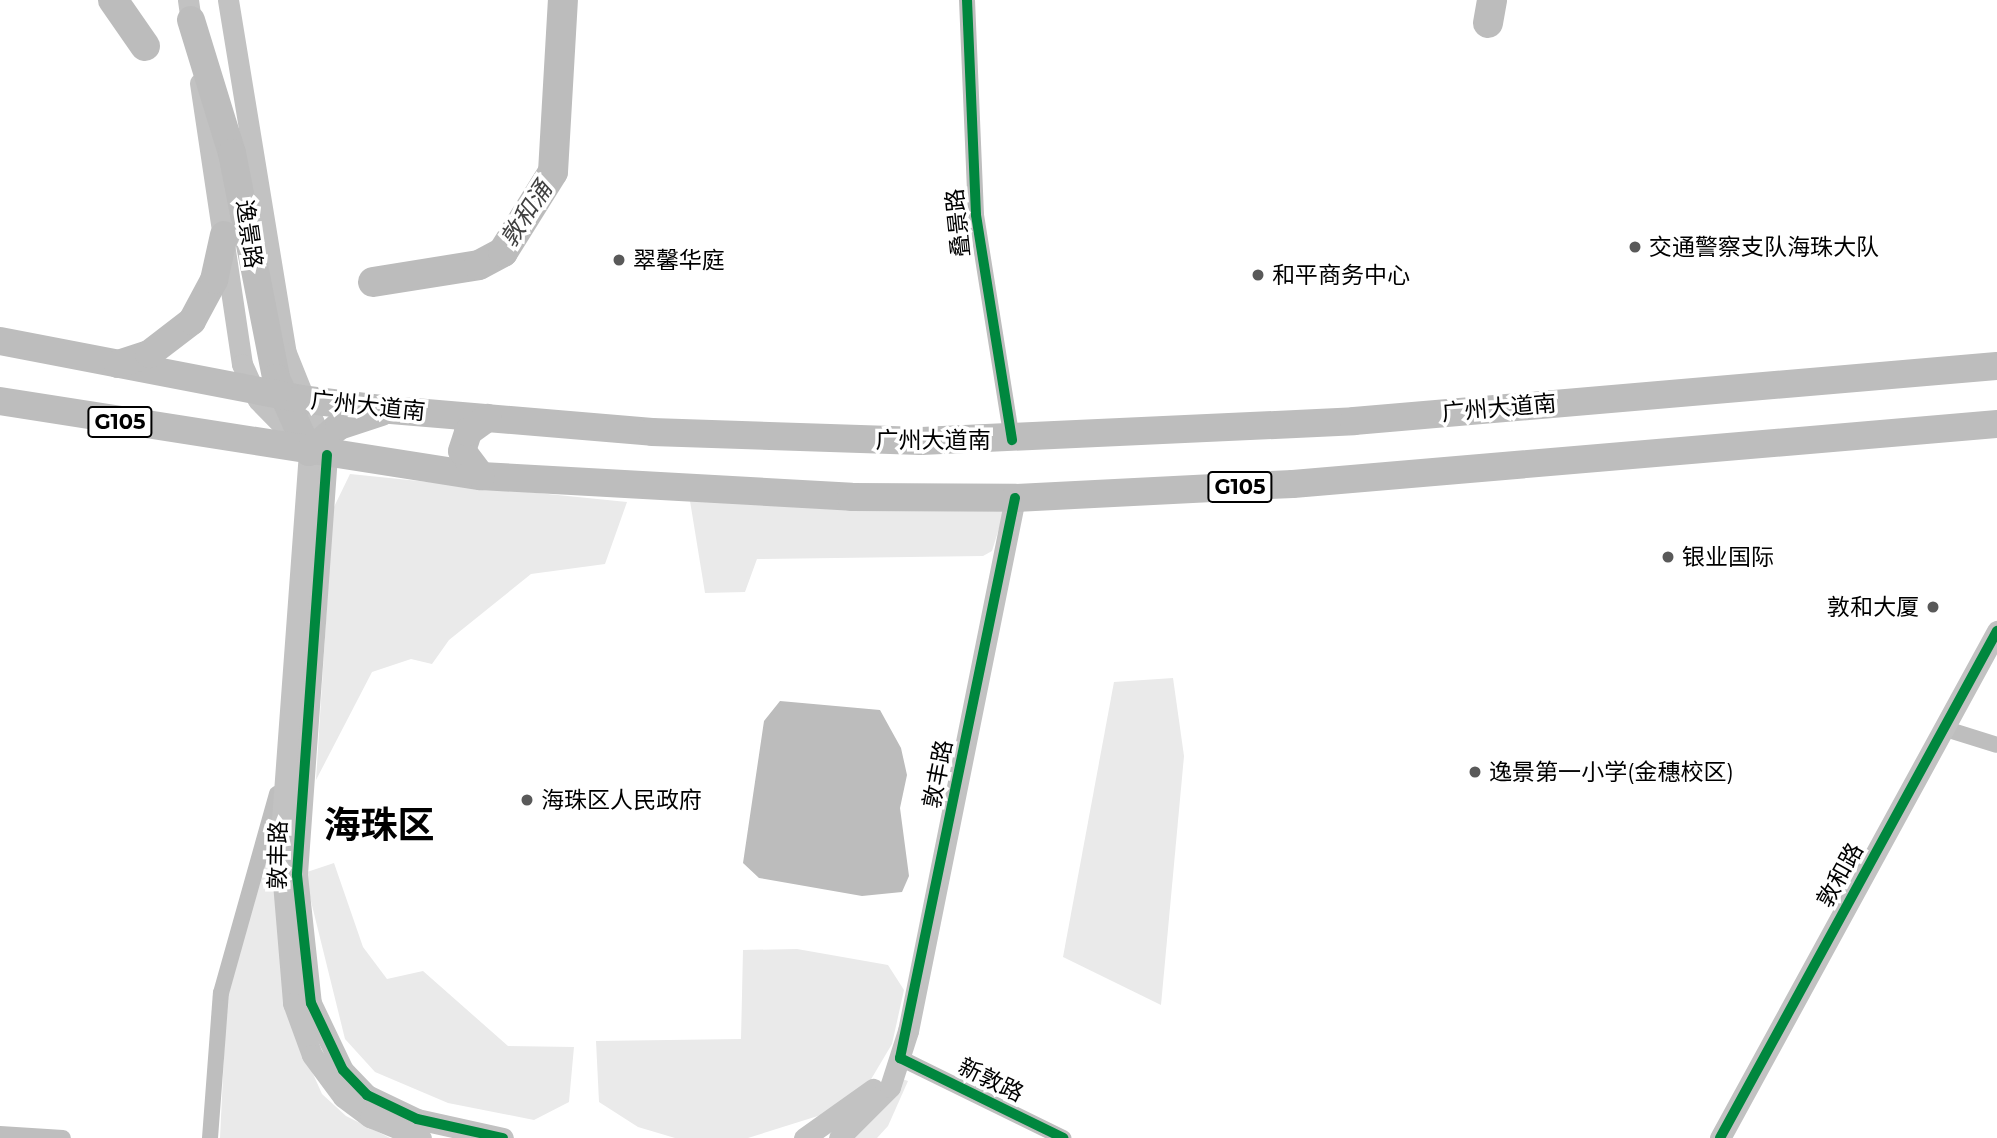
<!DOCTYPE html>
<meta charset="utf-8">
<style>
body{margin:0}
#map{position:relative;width:1997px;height:1138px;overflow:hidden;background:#fff;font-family:Montserrat,"Noto Sans SC",sans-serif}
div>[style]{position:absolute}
.green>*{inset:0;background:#eaeaea}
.water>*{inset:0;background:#bcbcbc}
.river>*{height:30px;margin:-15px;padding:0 15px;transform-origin:15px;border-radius:15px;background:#bcbcbc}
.street>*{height:16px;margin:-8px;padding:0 8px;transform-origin:8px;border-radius:8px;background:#bebebe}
.secondary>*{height:21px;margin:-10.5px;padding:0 10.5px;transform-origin:10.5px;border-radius:10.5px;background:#c2c2c2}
.highway>*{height:28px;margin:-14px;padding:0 14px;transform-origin:14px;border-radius:14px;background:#bdbdbd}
.cycleway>*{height:10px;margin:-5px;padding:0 5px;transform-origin:5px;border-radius:5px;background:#00873e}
.dots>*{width:19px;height:19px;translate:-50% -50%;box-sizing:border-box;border:4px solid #fff;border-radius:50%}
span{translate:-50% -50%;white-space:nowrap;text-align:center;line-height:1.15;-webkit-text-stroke:7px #fff;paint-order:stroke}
.shield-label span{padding:2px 5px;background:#fff;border:2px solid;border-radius:5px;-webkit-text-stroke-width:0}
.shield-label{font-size:21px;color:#000;font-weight:700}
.street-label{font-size:23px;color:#000}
.poi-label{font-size:23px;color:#000}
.left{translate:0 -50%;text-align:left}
.right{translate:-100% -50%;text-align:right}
.water-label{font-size:24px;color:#414141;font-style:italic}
.town-label{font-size:37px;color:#000;font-weight:700}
</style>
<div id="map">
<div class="green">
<i style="clip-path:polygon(350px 474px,627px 502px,605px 564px,531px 574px,449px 640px,432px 664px,411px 659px,372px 672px,316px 780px,333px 509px)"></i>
<i style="clip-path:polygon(690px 501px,1006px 506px,992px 551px,983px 556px,757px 559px,745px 592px,705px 593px)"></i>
<i style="clip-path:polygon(1173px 678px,1184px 756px,1161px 1005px,1063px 957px,1114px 682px)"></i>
<i style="clip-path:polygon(272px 826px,310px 1067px,322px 1094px,346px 1116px,390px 1138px,220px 1138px,227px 993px)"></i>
<i style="clip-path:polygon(334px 863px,363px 947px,387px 979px,423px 971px,508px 1046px,574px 1047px,569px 1102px,534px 1120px,448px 1103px,375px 1072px,345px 1039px,304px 873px)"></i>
<i style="clip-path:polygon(797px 949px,888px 965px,904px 990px,892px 1044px,870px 1081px,821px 1115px,748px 1138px,675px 1138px,638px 1127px,599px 1102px,596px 1041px,741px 1039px,743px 950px)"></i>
<i style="clip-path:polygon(899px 1078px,908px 1081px,888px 1126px,877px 1138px,853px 1138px)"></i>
</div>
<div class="water">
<i style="clip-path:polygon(780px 701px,880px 710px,901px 748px,907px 775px,900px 808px,909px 876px,902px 892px,862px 896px,759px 878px,743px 863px,764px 721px)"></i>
</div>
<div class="river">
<i style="left:113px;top:0;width:56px;rotate:55.2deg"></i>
<i style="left:1488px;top:23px;width:23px;rotate:-80deg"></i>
<i style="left:373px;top:282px;width:107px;rotate:-9.1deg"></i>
<i style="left:479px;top:265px;width:27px;rotate:-28deg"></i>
<i style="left:503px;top:252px;width:94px;rotate:-58deg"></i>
<i style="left:553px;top:172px;width:172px;rotate:-86.7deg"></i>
</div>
<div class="street">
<i style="left:967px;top:0;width:215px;rotate:87.6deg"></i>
<i style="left:976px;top:215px;width:228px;rotate:80.9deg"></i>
<i style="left:1946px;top:729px;width:53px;rotate:17.4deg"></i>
<i style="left:900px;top:1058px;width:182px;rotate:26.1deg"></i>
<i style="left:0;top:1134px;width:63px;rotate:3.6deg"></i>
<i style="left:210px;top:1138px;width:145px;rotate:-85.7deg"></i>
<i style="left:221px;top:993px;width:207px;rotate:-74.3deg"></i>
</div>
<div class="secondary">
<i style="left:188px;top:0;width:34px;rotate:82deg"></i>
<i style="left:228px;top:0;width:358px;rotate:80.7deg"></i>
<i style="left:286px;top:353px;width:110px;rotate:68.1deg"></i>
<i style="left:327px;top:455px;width:421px;rotate:94.1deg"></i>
<i style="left:297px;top:875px;width:129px;rotate:83.8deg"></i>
<i style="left:311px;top:1003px;width:74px;rotate:64.5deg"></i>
<i style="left:343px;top:1070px;width:35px;rotate:46deg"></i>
<i style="left:367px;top:1095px;width:55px;rotate:25.6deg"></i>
<i style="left:417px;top:1119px;width:88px;rotate:12.5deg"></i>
<i style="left:200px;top:83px;width:284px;rotate:81.5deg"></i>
<i style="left:242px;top:364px;width:39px;rotate:66deg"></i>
<i style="left:258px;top:400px;width:73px;rotate:45.6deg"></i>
<i style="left:309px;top:452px;width:396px;rotate:94.2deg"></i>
<i style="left:280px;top:847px;width:157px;rotate:85.2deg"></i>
<i style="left:293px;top:1003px;width:55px;rotate:69.9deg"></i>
<i style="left:312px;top:1055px;width:52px;rotate:53.6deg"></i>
<i style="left:343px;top:1097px;width:34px;rotate:37deg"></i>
<i style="left:370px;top:1117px;width:55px;rotate:22.4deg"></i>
<i style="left:804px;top:1138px;width:85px;rotate:-35.4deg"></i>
<i style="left:839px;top:1138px;width:72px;rotate:-45deg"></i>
<i style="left:890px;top:1087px;width:59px;rotate:-72.2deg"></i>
<i style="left:908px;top:1031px;width:544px;rotate:-78.65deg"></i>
<i style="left:1720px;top:1138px;width:578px;rotate:-61.35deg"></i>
</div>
<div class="highway">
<i style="left:191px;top:20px;width:139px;rotate:72.9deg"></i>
<i style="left:232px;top:153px;width:229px;rotate:78.9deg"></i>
<i style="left:276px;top:378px;width:81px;rotate:66deg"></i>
<i style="left:0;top:341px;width:306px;rotate:10.9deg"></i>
<i style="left:300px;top:399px;width:92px;rotate:6.9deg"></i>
<i style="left:391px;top:410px;width:262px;rotate:4.8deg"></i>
<i style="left:652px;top:432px;width:269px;rotate:1.9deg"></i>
<i style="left:921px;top:441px;width:433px;rotate:-2.6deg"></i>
<i style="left:1354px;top:421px;width:645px;rotate:-4.89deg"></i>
<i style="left:118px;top:364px;width:33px;rotate:-18deg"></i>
<i style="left:149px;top:354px;width:54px;rotate:-37.5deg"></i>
<i style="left:192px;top:321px;width:47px;rotate:-61.8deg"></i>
<i style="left:214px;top:280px;width:46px;rotate:-77.5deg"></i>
<i style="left:0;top:401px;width:487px;rotate:8.9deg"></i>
<i style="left:481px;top:476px;width:371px;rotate:3.2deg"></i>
<i style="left:851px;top:497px;width:164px;rotate:0.3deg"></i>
<i style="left:1015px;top:498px;width:278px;rotate:-2.9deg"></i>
<i style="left:1293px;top:484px;width:707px;rotate:-4.87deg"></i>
<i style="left:309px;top:452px;width:40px;rotate:-41deg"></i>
<i style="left:339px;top:426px;width:44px;rotate:-18.4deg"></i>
<i style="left:481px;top:476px;width:31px;rotate:-127deg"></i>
<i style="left:462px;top:451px;width:20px;rotate:-72deg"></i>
<i style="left:468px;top:432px;width:24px;rotate:-36deg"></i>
</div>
<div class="cycleway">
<i style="left:967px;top:0;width:215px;rotate:87.6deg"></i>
<i style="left:976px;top:215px;width:228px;rotate:80.9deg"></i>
<i style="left:327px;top:455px;width:421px;rotate:94.1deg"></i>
<i style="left:297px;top:875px;width:129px;rotate:83.8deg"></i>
<i style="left:311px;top:1003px;width:74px;rotate:64.5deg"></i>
<i style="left:343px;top:1070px;width:35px;rotate:46deg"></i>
<i style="left:367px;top:1095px;width:55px;rotate:25.6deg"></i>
<i style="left:417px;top:1119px;width:88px;rotate:12.5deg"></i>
<i style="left:1015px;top:498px;width:572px;rotate:101.6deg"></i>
<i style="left:900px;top:1058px;width:182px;rotate:26.1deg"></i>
<i style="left:1720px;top:1138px;width:578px;rotate:-61.35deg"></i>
</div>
<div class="dots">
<i style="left:1635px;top:247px;background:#595959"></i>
<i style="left:619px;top:260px;background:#595959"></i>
<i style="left:1258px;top:275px;background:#595959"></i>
<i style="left:1668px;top:557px;background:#595959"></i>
<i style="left:1933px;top:607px;background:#595959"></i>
<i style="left:1475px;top:772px;background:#595959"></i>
<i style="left:527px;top:800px;background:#595959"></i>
</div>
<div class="shield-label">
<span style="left:120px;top:422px">G105</span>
<span style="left:1240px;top:487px">G105</span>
</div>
<div class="street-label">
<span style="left:958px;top:223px;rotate:-96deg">叠景路</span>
<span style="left:249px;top:234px;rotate:82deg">逸景路</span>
<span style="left:368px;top:406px;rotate:6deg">广州大道南</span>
<span style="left:1499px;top:408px;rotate:-5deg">广州大道南</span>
<span style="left:933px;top:440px">广州大道南</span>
<span style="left:938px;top:774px;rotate:-79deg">敦丰路</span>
<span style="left:278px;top:855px;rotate:-89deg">敦丰路</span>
<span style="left:1840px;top:875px;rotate:-61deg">敦和路</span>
<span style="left:991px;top:1080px;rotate:26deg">新敦路</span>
</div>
<div class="poi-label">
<span class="left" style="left:1649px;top:247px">交通警察支队海珠大队</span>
<span class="left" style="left:633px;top:260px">翠馨华庭</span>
<span class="left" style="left:1272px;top:275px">和平商务中心</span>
<span class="left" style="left:1682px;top:557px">银业国际</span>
<span class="right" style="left:1919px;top:607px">敦和大厦</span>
<span class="left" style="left:1489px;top:772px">逸景第一小学(金穗校区)</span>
<span class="left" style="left:541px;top:800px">海珠区人民政府</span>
</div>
<div class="water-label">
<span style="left:526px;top:214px;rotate:-57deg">敦和涌</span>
</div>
<div class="town-label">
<span style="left:379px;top:825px">海珠区</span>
</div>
</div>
